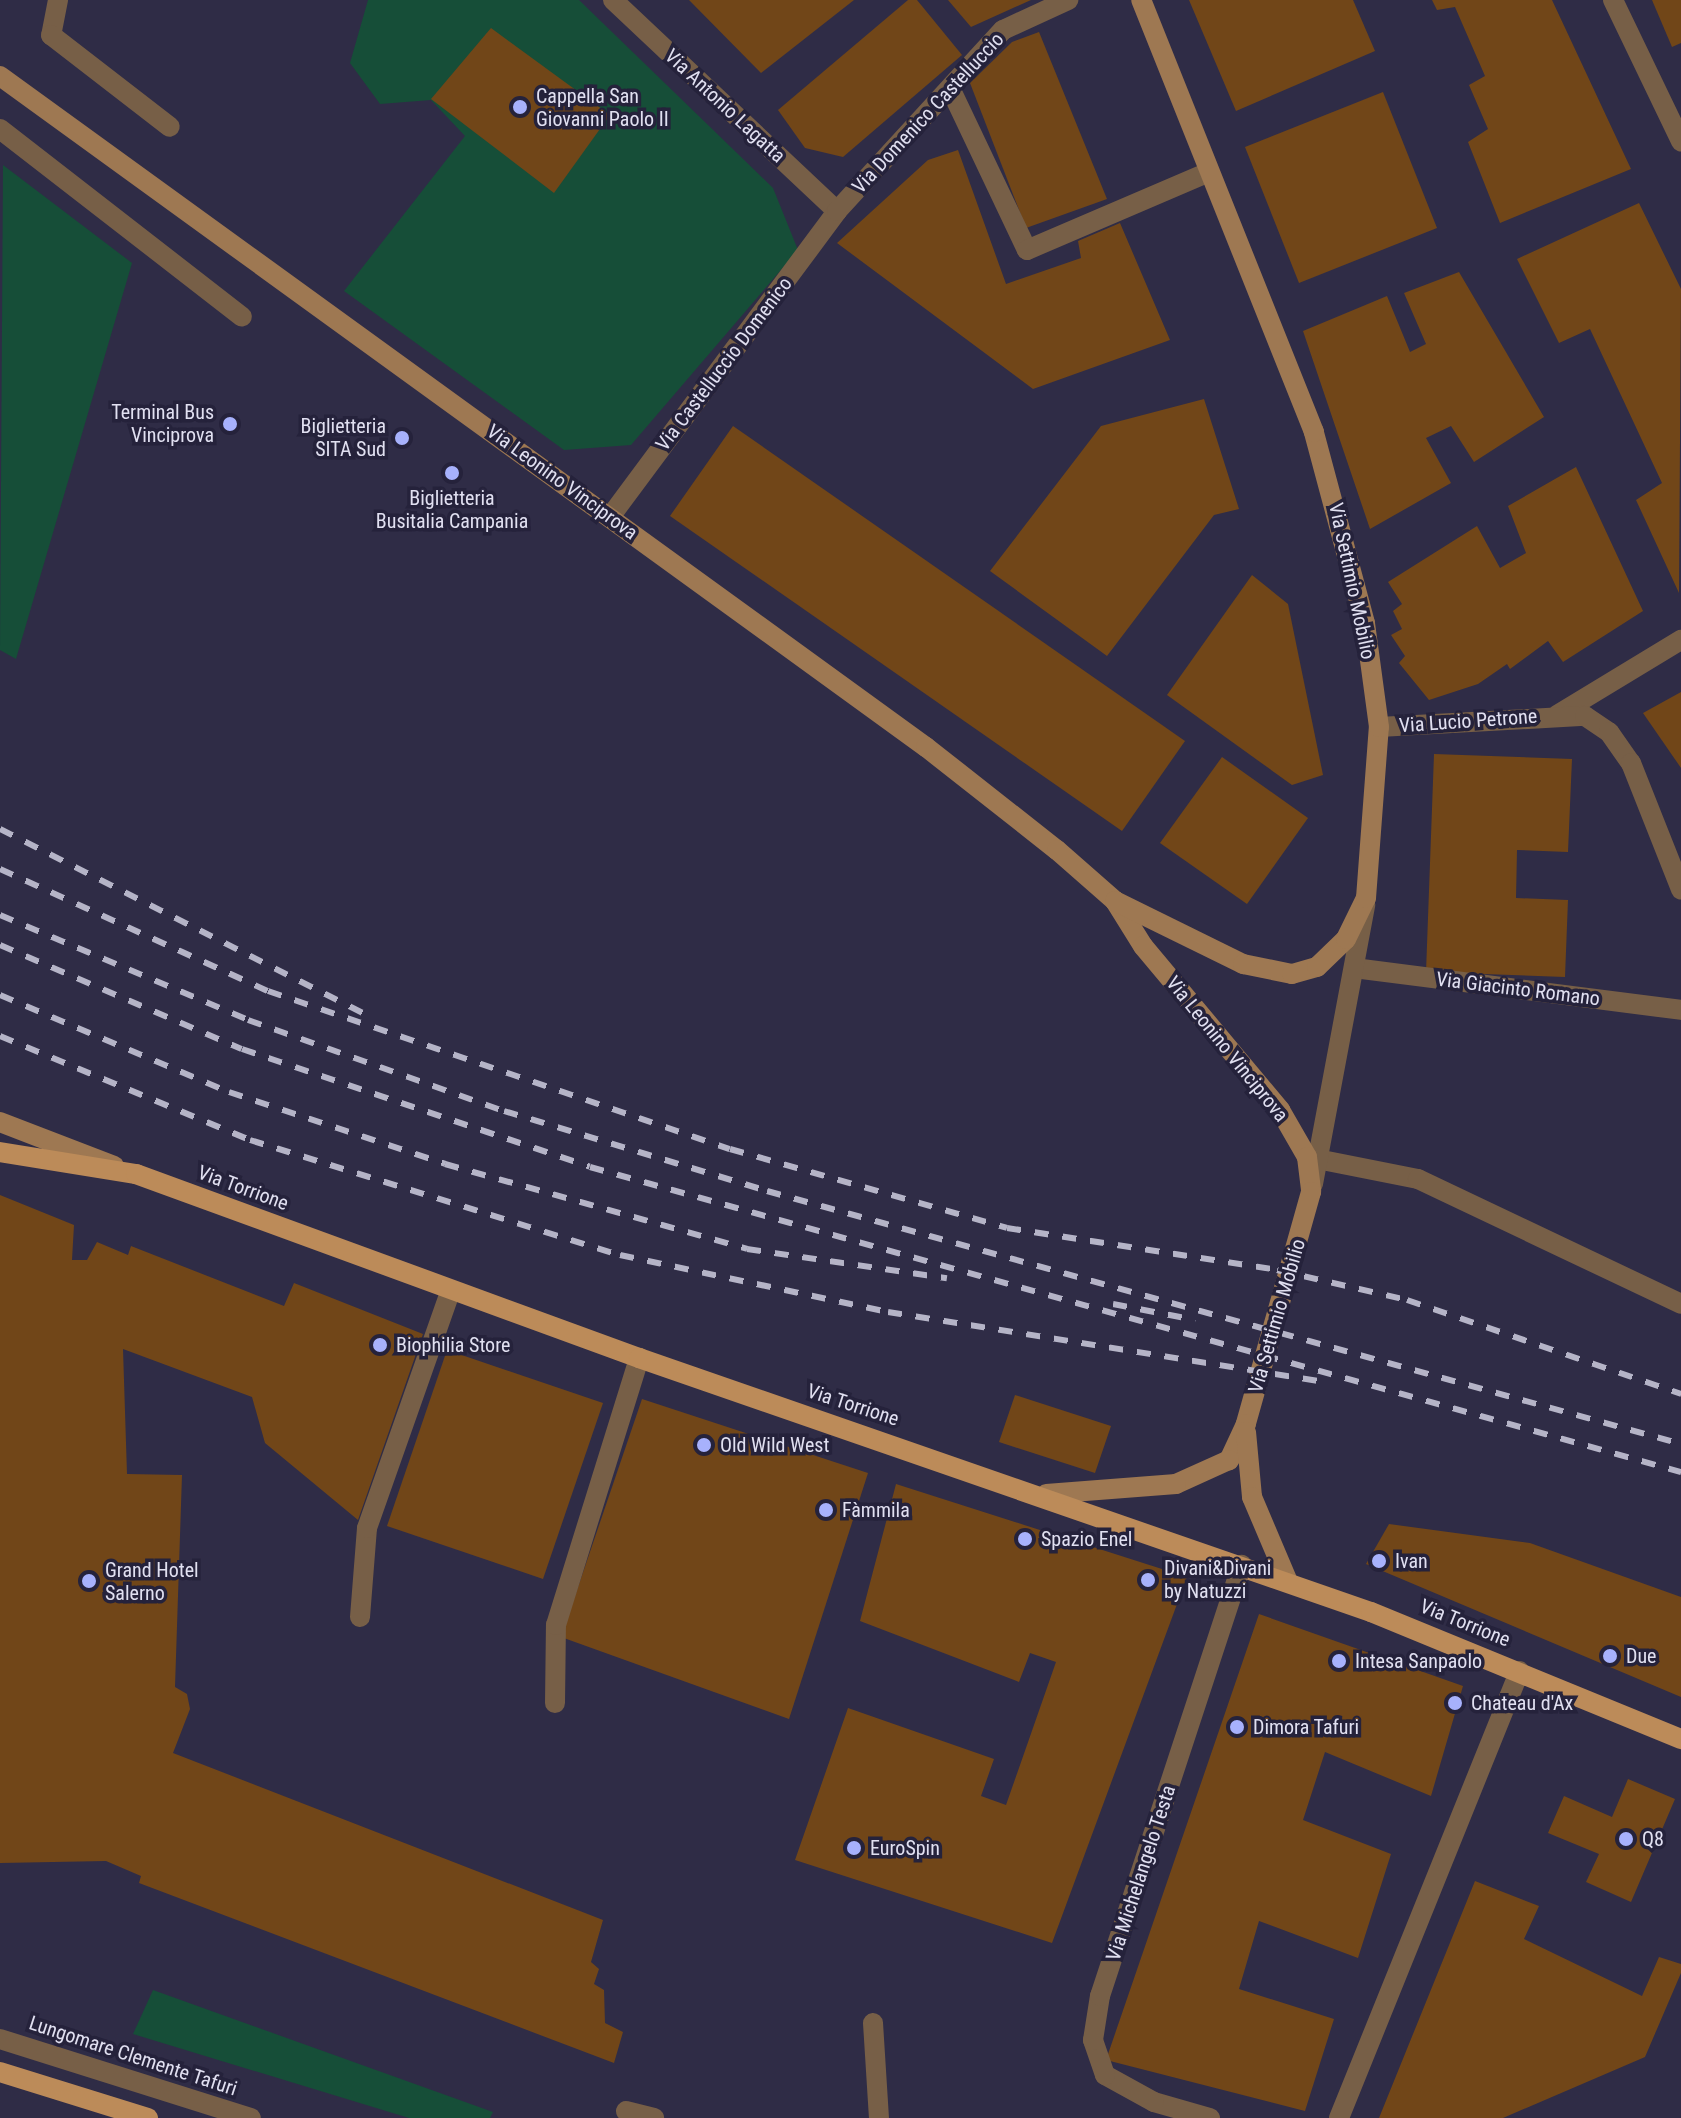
<!DOCTYPE html>
<meta charset="utf-8">
<style>
body{margin:0}
#map{position:relative;width:1681px;height:2118px;overflow:hidden;background:#2f2c46;font-family:"Roboto Condensed",sans-serif}
div>[style]{position:absolute}
.green>*{inset:0;background:#164e38}
.building>*{inset:0;background:#714618}
.service>*{height:20px;margin:-10px;padding:0 10px;transform-origin:10px;border-radius:10px;background:#775f47}
.pedestrian>*{height:20px;margin:-10px;padding:0 10px;transform-origin:10px;border-radius:10px;background:#775f47}
.minor>*{height:20px;margin:-10px;padding:0 10px;transform-origin:10px;border-radius:10px;background:#775f47}
.tertiary>*{height:20px;margin:-10px;padding:0 10px;transform-origin:10px;border-radius:10px;background:#775f47}
.secondary>*{height:20px;margin:-10px;padding:0 10px;transform-origin:10px;border-radius:10px;background:#9e7852}
.primary>*{height:20px;margin:-10px;padding:0 10px;transform-origin:10px;border-radius:10px;background:#bc8b59}
.rail>*{height:6px;margin-top:-3px;transform-origin:0;background:repeating-linear-gradient(90deg,#b5b4c7 0 14px,transparent 0 28px)}
.dots>*{width:22px;height:22px;translate:-50% -50%;box-sizing:border-box;border:4px solid #25223b;border-radius:50%}
span{translate:-50% -50%;white-space:nowrap;text-align:center;line-height:1.15;-webkit-text-stroke:7px #25223b;paint-order:stroke}
.poi-label{font-size:20px;color:#e1e0f1}
.left{translate:0 -50%;text-align:left}
.right{translate:-100% -50%;text-align:right}
.street-label{font-size:20px;color:#e1e0f1}
</style>
<div id="map">
<div class="green">
<i style="clip-path:polygon(368px 0,579px 0,773px 188px,798px 250px,631px 445px,564px 450px,344px 291px,465px 136px,431px 100px,380px 104px,350px 63px)"></i>
<i style="clip-path:polygon(3px 165px,132px 263px,16px 659px,0 650px)"></i>
<i style="clip-path:polygon(153px 1990px,493px 2112px,490px 2118px,409px 2118px,133px 2034px)"></i>
</div>
<div class="building">
<i style="clip-path:polygon(689px 0,854px 0,761px 73px)"></i>
<i style="clip-path:polygon(908px 0,917px 0,962px 55px,843px 157px,805px 148px,778px 110px)"></i>
<i style="clip-path:polygon(948px 0,1031px 0,971px 27px)"></i>
<i style="clip-path:polygon(1189px 0,1353px 0,1375px 51px,1236px 111px)"></i>
<i style="clip-path:polygon(1432px 0,1552px 0,1631px 169px,1500px 223px,1468px 142px,1488px 129px,1469px 85px,1485px 76px,1455px 7px,1437px 10px)"></i>
<i style="clip-path:polygon(1652px 0,1681px 0,1681px 43px,1672px 47px)"></i>
<i style="clip-path:polygon(491px 28px,610px 115px,554px 193px,431px 99px)"></i>
<i style="clip-path:polygon(1039px 32px,1107px 199px,1026px 228px,970px 83px,1012px 42px)"></i>
<i style="clip-path:polygon(1383px 92px,1437px 228px,1299px 283px,1245px 147px)"></i>
<i style="clip-path:polygon(958px 150px,1006px 284px,1081px 258px,1078px 241px,1120px 223px,1170px 340px,1033px 389px,837px 243px,928px 160px)"></i>
<i style="clip-path:polygon(1639px 203px,1681px 289px,1679px 593px,1636px 500px,1662px 483px,1590px 329px,1559px 343px,1517px 259px)"></i>
<i style="clip-path:polygon(1459px 272px,1544px 417px,1474px 462px,1451px 426px,1426px 438px,1451px 483px,1370px 529px,1303px 331px,1387px 296px,1410px 352px,1426px 344px,1404px 293px)"></i>
<i style="clip-path:polygon(1204px 399px,1239px 509px,1214px 515px,1107px 656px,990px 571px,1101px 426px)"></i>
<i style="clip-path:polygon(733px 426px,1185px 741px,1122px 831px,670px 516px)"></i>
<i style="clip-path:polygon(1576px 467px,1643px 611px,1563px 662px,1548px 641px,1510px 669px,1507px 664px,1478px 684px,1429px 700px,1399px 663px,1405px 656px,1391px 635px,1402px 629px,1393px 611px,1402px 604px,1388px 582px,1477px 526px,1500px 568px,1526px 553px,1508px 506px)"></i>
<i style="clip-path:polygon(1252px 575px,1288px 604px,1323px 775px,1292px 785px,1167px 695px)"></i>
<i style="clip-path:polygon(1681px 692px,1681px 768px,1643px 713px)"></i>
<i style="clip-path:polygon(1434px 754px,1572px 759px,1568px 852px,1517px 850px,1516px 898px,1568px 900px,1565px 977px,1426px 972px)"></i>
<i style="clip-path:polygon(1222px 757px,1308px 818px,1247px 904px,1160px 843px)"></i>
<i style="clip-path:polygon(0 1195px,74px 1225px,72px 1260px,87px 1260px,97px 1242px,128px 1255px,131px 1246px,284px 1306px,294px 1283px,423px 1334px,358px 1520px,265px 1443px,252px 1397px,123px 1349px,127px 1474px,182px 1475px,175px 1687px,187px 1694px,190px 1709px,173px 1753px,603px 1920px,591px 1962px,599px 1969px,594px 1984px,604px 1990px,605px 2023px,623px 2032px,614px 2063px,139px 1883px,141px 1876px,106px 1861px,0 1863px)"></i>
<i style="clip-path:polygon(447px 1350px,603px 1403px,543px 1579px,387px 1526px)"></i>
<i style="clip-path:polygon(1015px 1395px,1111px 1426px,1095px 1473px,999px 1442px)"></i>
<i style="clip-path:polygon(642px 1399px,868px 1473px,789px 1719px,561px 1637px)"></i>
<i style="clip-path:polygon(896px 1484px,1187px 1577px,1052px 1943px,795px 1860px,848px 1708px,994px 1759px,981px 1796px,1006px 1805px,1056px 1662px,1030px 1653px,1019px 1682px,860px 1621px)"></i>
<i style="clip-path:polygon(1389px 1524px,1530px 1543px,1681px 1597px,1681px 1697px,1366px 1564px)"></i>
<i style="clip-path:polygon(1259px 1614px,1463px 1686px,1431px 1796px,1325px 1752px,1303px 1820px,1391px 1854px,1358px 1958px,1259px 1921px,1239px 1989px,1334px 2019px,1305px 2111px,1106px 2060px)"></i>
<i style="clip-path:polygon(1628px 1779px,1675px 1799px,1631px 1902px,1586px 1882px,1599px 1854px,1548px 1833px,1564px 1796px,1612px 1817px)"></i>
<i style="clip-path:polygon(1475px 1881px,1539px 1906px,1524px 1939px,1642px 1996px,1659px 1957px,1681px 1964px,1681px 1973px,1645px 2057px,1503px 2118px,1379px 2118px)"></i>
</div>
<div class="service">
<i style="left:873px;top:2023px;width:95px;rotate:86.4deg"></i>
<i style="left:626px;top:2111px;width:29px;rotate:14deg"></i>
</div>
<div class="pedestrian">
<i style="left:58px;top:0;width:36px;rotate:101deg"></i>
<i style="left:51px;top:35px;width:150px;rotate:37.7deg"></i>
<i style="left:951px;top:90px;width:177px;rotate:64.6deg"></i>
<i style="left:0;top:129px;width:306px;rotate:37.8deg"></i>
<i style="left:1354px;top:968px;width:330px;rotate:7.3deg"></i>
<i style="left:1307px;top:1157px;width:113px;rotate:11.2deg"></i>
<i style="left:1418px;top:1179px;width:291px;rotate:25.4deg"></i>
<i style="left:360px;top:1617px;width:89px;rotate:-85.5deg"></i>
<i style="left:555px;top:1703px;width:78px;rotate:-89.3deg"></i>
</div>
<div class="minor">
<i style="left:613px;top:0;width:308px;rotate:43.3deg"></i>
<i style="left:1027px;top:250px;width:198px;rotate:-23.2deg"></i>
<i style="left:610px;top:517px;width:381px;rotate:-53.4deg"></i>
<i style="left:837px;top:211px;width:246px;rotate:-47.5deg"></i>
<i style="left:1003px;top:30px;width:72px;rotate:-24.8deg"></i>
<i style="left:1557px;top:715px;width:145px;rotate:-31.2deg"></i>
<i style="left:1313px;top:1184px;width:284px;rotate:-79.4deg"></i>
<i style="left:367px;top:1528px;width:252px;rotate:-70.6deg"></i>
<i style="left:556px;top:1625px;width:280px;rotate:-72.7deg"></i>
<i style="left:1210px;top:2118px;width:58px;rotate:-164.1deg"></i>
<i style="left:1154px;top:2102px;width:56px;rotate:-151.1deg"></i>
<i style="left:1105px;top:2075px;width:37px;rotate:-109deg"></i>
<i style="left:1093px;top:2040px;width:45px;rotate:-81deg"></i>
<i style="left:1100px;top:1996px;width:454px;rotate:-71.8deg"></i>
<i style="left:1339px;top:2118px;width:482px;rotate:-68deg"></i>
</div>
<div class="tertiary">
<i style="left:1613px;top:0;width:157px;rotate:64.3deg"></i>
<i style="left:1379px;top:727px;width:206px;rotate:-3.1deg"></i>
<i style="left:1585px;top:716px;width:29px;rotate:34deg"></i>
<i style="left:1609px;top:732px;width:38px;rotate:55deg"></i>
<i style="left:1631px;top:763px;width:136px;rotate:68.4deg"></i>
<i style="left:0;top:2039px;width:263px;rotate:17.5deg"></i>
</div>
<div class="secondary">
<i style="left:0;top:76px;width:1144px;rotate:35.93deg"></i>
<i style="left:926px;top:747px;width:167px;rotate:38.2deg"></i>
<i style="left:1057px;top:850px;width:77px;rotate:41.3deg"></i>
<i style="left:1115px;top:901px;width:53px;rotate:58.1deg"></i>
<i style="left:1143px;top:946px;width:214px;rotate:50.1deg"></i>
<i style="left:1280px;top:1110px;width:54px;rotate:60.1deg"></i>
<i style="left:1307px;top:1157px;width:35px;rotate:83deg"></i>
<i style="left:1311px;top:1192px;width:241px;rotate:105.7deg"></i>
<i style="left:1246px;top:1424px;width:40px;rotate:115deg"></i>
<i style="left:1229px;top:1460px;width:58px;rotate:155.6deg"></i>
<i style="left:1176px;top:1484px;width:130px;rotate:175.6deg"></i>
<i style="left:1115px;top:901px;width:143px;rotate:26.2deg"></i>
<i style="left:1243px;top:964px;width:50px;rotate:11.5deg"></i>
<i style="left:1292px;top:974px;width:26px;rotate:-16deg"></i>
<i style="left:1317px;top:967px;width:40px;rotate:-44deg"></i>
<i style="left:1346px;top:939px;width:46px;rotate:-64deg"></i>
<i style="left:1366px;top:898px;width:171px;rotate:-85.7deg"></i>
<i style="left:1379px;top:727px;width:105px;rotate:-97.7deg"></i>
<i style="left:1365px;top:623px;width:198px;rotate:-105deg"></i>
<i style="left:1314px;top:432px;width:465px;rotate:-111.8deg"></i>
<i style="left:0;top:1122px;width:122px;rotate:21.1deg"></i>
<i style="left:1246px;top:1432px;width:65px;rotate:84.7deg"></i>
<i style="left:1252px;top:1497px;width:92px;rotate:67deg"></i>
</div>
<div class="primary">
<i style="left:0;top:1152px;width:138px;rotate:9.2deg"></i>
<i style="left:136px;top:1174px;width:536px;rotate:20.09deg"></i>
<i style="left:639px;top:1358px;width:775px;rotate:19.14deg"></i>
<i style="left:1371px;top:1612px;width:335px;rotate:22.3deg"></i>
<i style="left:0;top:2072px;width:155px;rotate:17.3deg"></i>
</div>
<div class="rail">
<i style="left:0;top:829px;width:415px;rotate:26.9deg"></i>
<i style="left:0;top:869px;width:294px;rotate:24.5deg"></i>
<i style="left:268px;top:991px;width:488px;rotate:18.9deg"></i>
<i style="left:730px;top:1149px;width:288px;rotate:15.9deg"></i>
<i style="left:1007px;top:1228px;width:273px;rotate:8.8deg"></i>
<i style="left:1277px;top:1270px;width:133px;rotate:13deg"></i>
<i style="left:1407px;top:1300px;width:290px;rotate:18.9deg"></i>
<i style="left:0;top:915px;width:269px;rotate:22.9deg"></i>
<i style="left:248px;top:1020px;width:272px;rotate:19.6deg"></i>
<i style="left:504px;top:1111px;width:275px;rotate:16.9deg"></i>
<i style="left:767px;top:1191px;width:948px;rotate:15.47deg"></i>
<i style="left:0;top:945px;width:263px;rotate:23.3deg"></i>
<i style="left:242px;top:1049px;width:367px;rotate:18.7deg"></i>
<i style="left:590px;top:1167px;width:1133px;rotate:15.62deg"></i>
<i style="left:0;top:995px;width:249px;rotate:23deg"></i>
<i style="left:229px;top:1092px;width:228px;rotate:18.4deg"></i>
<i style="left:445px;top:1164px;width:314px;rotate:15.7deg"></i>
<i style="left:747px;top:1249px;width:202px;rotate:8.3deg"></i>
<i style="left:0;top:1036px;width:271px;rotate:22.6deg"></i>
<i style="left:250px;top:1140px;width:387px;rotate:17.3deg"></i>
<i style="left:620px;top:1255px;width:274px;rotate:12deg"></i>
<i style="left:888px;top:1312px;width:436px;rotate:9.1deg"></i>
<i style="left:1113px;top:1304px;width:84px;rotate:11deg"></i>
</div>
<div class="dots">
<i style="left:520px;top:107px;background:#a7b1fc"></i>
<i style="left:230px;top:424px;background:#a7b1fc"></i>
<i style="left:402px;top:438px;background:#a7b1fc"></i>
<i style="left:452px;top:473px;background:#a7b1fc"></i>
<i style="left:380px;top:1345px;background:#a7b1fc"></i>
<i style="left:704px;top:1445px;background:#a7b1fc"></i>
<i style="left:826px;top:1510px;background:#a7b1fc"></i>
<i style="left:1025px;top:1539px;background:#a7b1fc"></i>
<i style="left:1379px;top:1561px;background:#a7b1fc"></i>
<i style="left:1148px;top:1580px;background:#a7b1fc"></i>
<i style="left:89px;top:1581px;background:#a7b1fc"></i>
<i style="left:1610px;top:1656px;background:#a7b1fc"></i>
<i style="left:1339px;top:1661px;background:#a7b1fc"></i>
<i style="left:1455px;top:1703px;background:#a7b1fc"></i>
<i style="left:1237px;top:1727px;background:#a7b1fc"></i>
<i style="left:1626px;top:1839px;background:#a7b1fc"></i>
<i style="left:854px;top:1848px;background:#a7b1fc"></i>
</div>
<div class="poi-label">
<span class="left" style="left:536px;top:108px">Cappella San<br>Giovanni Paolo II</span>
<span class="right" style="left:214px;top:424px">Terminal Bus<br>Vinciprova</span>
<span class="right" style="left:386px;top:438px">Biglietteria<br>SITA Sud</span>
<span style="left:452px;top:510px">Biglietteria<br>Busitalia Campania</span>
<span class="left" style="left:396px;top:1345px">Biophilia Store</span>
<span class="left" style="left:720px;top:1445px">Old Wild West</span>
<span class="left" style="left:842px;top:1510px">Fàmmila</span>
<span class="left" style="left:1041px;top:1539px">Spazio Enel</span>
<span class="left" style="left:1395px;top:1561px">Ivan</span>
<span class="left" style="left:1164px;top:1580px">Divani&amp;Divani<br>by Natuzzi</span>
<span class="left" style="left:105px;top:1582px">Grand Hotel<br>Salerno</span>
<span class="left" style="left:1626px;top:1656px">Due</span>
<span class="left" style="left:1355px;top:1661px">Intesa Sanpaolo</span>
<span class="left" style="left:1471px;top:1703px">Chateau d'Ax</span>
<span class="left" style="left:1253px;top:1727px">Dimora Tafuri</span>
<span class="left" style="left:1642px;top:1839px">Q8</span>
<span class="left" style="left:870px;top:1848px">EuroSpin</span>
</div>
<div class="street-label">
<span style="left:725px;top:106px;rotate:43deg">Via Antonio Lagatta</span>
<span style="left:928px;top:113px;rotate:-47deg">Via Domenico Castelluccio</span>
<span style="left:724px;top:364px;rotate:-53deg">Via Castelluccio Domenico</span>
<span style="left:562px;top:482px;rotate:36deg">Via Leonino Vinciprova</span>
<span style="left:1352px;top:581px;rotate:78deg">Via Settimio Mobilio</span>
<span style="left:1468px;top:721px;rotate:-4deg">Via Lucio Petrone</span>
<span style="left:1518px;top:989px;rotate:7deg">Via Giacinto Romano</span>
<span style="left:1227px;top:1049px;rotate:51deg">Via Leonino Vinciprova</span>
<span style="left:243px;top:1188px;rotate:20deg">Via Torrione</span>
<span style="left:1277px;top:1316px;rotate:-74deg">Via Settimio Mobilio</span>
<span style="left:853px;top:1405px;rotate:18deg">Via Torrione</span>
<span style="left:1465px;top:1623px;rotate:22deg">Via Torrione</span>
<span style="left:1141px;top:1873px;rotate:-72deg">Via Michelangelo Testa</span>
<span style="left:133px;top:2056px;rotate:18deg">Lungomare Clemente Tafuri</span>
</div>
</div>
